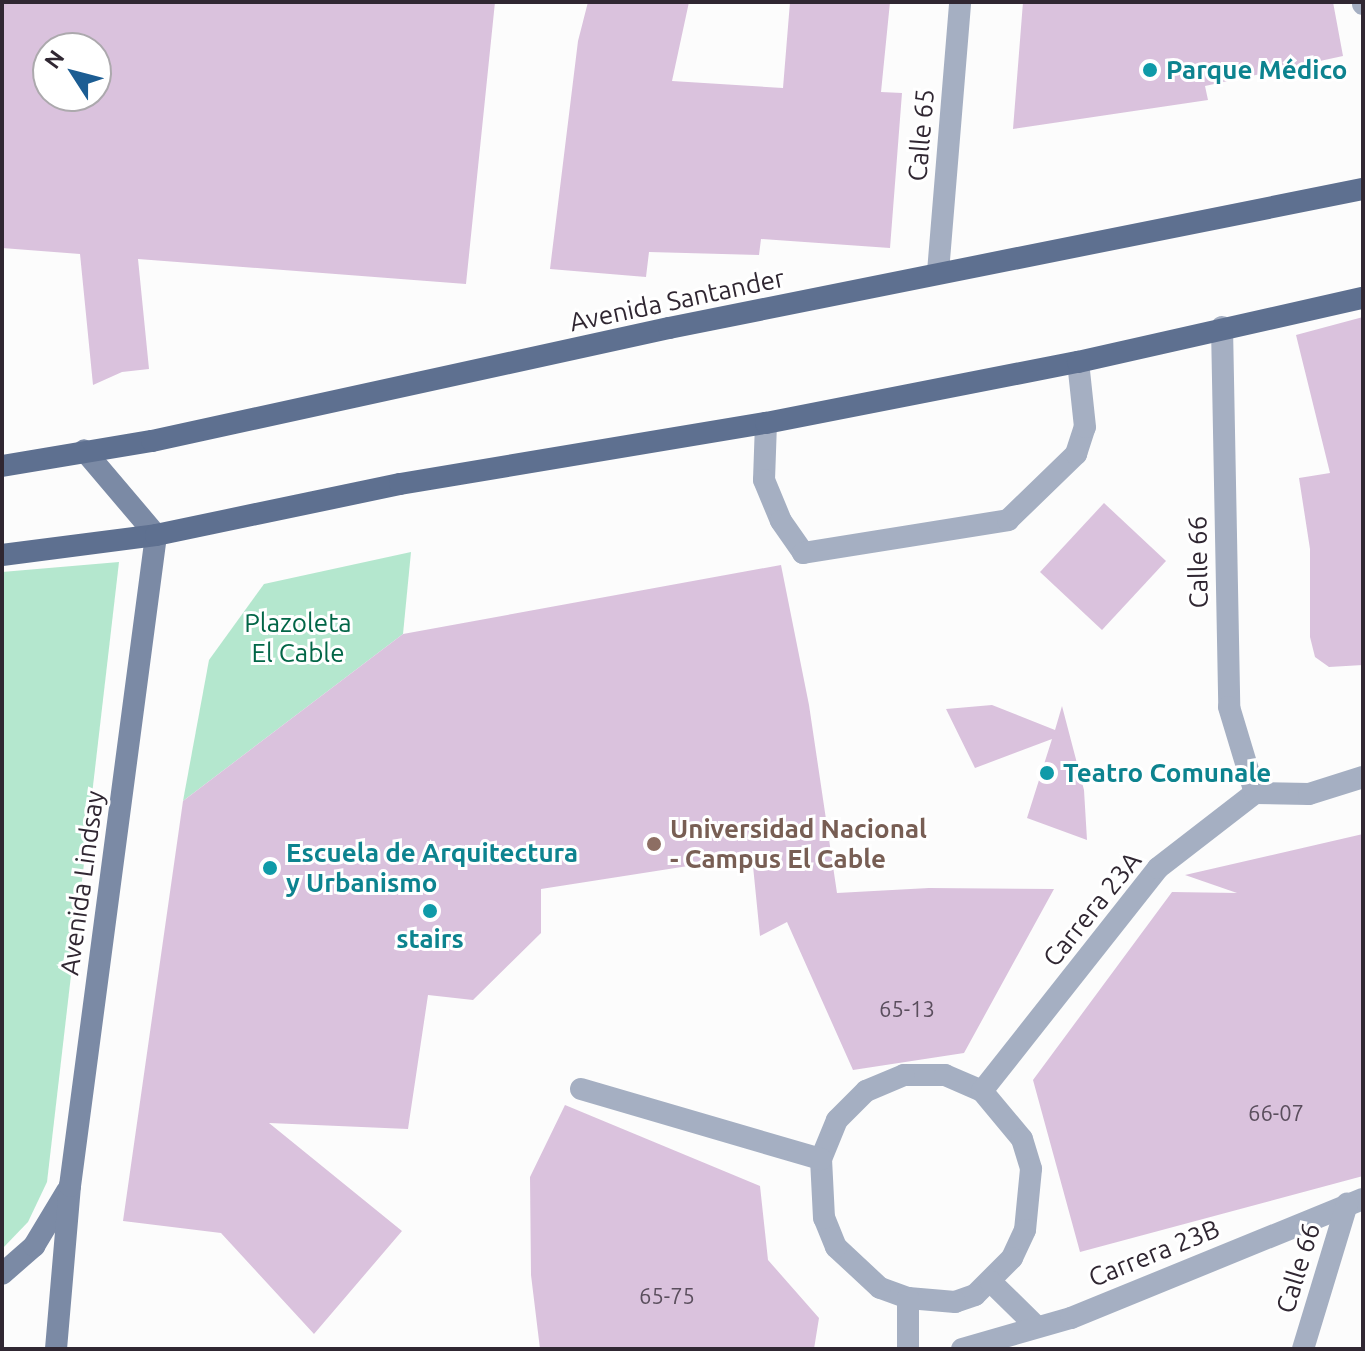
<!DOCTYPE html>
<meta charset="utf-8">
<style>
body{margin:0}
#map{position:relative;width:1365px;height:1351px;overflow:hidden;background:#fcfcfc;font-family:Ubuntu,sans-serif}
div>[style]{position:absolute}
.green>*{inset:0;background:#b4e7ce}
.building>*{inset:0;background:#dac2dd}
.service>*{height:22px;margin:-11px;padding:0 11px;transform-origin:11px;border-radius:11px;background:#a5afc2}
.minor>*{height:22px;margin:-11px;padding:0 11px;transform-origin:11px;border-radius:11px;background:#a5afc2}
.secondary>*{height:22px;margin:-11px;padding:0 11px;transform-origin:11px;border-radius:11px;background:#7b8aa5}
.primary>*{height:22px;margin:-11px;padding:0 11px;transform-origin:11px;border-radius:11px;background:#5e7090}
.dots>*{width:22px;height:22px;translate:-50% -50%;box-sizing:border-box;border:4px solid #fff;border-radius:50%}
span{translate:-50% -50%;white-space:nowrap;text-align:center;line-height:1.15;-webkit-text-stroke:6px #fff;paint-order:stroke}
.number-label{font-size:22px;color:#5a4e5d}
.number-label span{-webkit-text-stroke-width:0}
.culture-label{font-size:26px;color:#0d838f;font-weight:700}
.left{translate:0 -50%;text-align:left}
.street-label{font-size:26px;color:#302732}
.park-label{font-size:26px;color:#026647}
.education-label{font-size:26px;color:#785e54;font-weight:700}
.frame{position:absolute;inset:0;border:4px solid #302732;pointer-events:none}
.north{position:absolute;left:32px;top:32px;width:80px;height:80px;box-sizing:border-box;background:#fff;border:2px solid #aca9ad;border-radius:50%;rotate:306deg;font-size:22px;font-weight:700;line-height:32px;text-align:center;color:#302732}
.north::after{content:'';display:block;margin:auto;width:28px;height:36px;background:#1c5d93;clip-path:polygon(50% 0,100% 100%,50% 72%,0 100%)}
</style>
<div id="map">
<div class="green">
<i style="clip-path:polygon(411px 552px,403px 634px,183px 801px,209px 660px,264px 584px)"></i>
<i style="clip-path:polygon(119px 562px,47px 1182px,28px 1222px,2px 1249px,2px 572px)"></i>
</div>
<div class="building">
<i style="clip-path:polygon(evenodd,2px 2px,495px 2px,466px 284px,138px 259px,149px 369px,122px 372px,93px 385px,80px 254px,2px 248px,2px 2px,48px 48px,96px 48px,96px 96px,48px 96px,48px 48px)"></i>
<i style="clip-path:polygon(588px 2px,689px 2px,672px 81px,783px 88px,790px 2px,890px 2px,881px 92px,902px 93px,890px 248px,761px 239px,759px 255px,649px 252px,646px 277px,550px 269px,578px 41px)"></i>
<i style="clip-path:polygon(1023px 2px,1333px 2px,1343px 56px,1205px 86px,1208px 100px,1013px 129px)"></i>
<i style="clip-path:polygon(1363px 317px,1363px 665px,1329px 667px,1315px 657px,1310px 637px,1310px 549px,1299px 478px,1330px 473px,1296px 335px)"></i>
<i style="clip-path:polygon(1104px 503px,1166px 561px,1102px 630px,1040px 572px)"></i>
<i style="clip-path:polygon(781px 565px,809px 705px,837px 893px,929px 888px,1054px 889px,964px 1053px,853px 1070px,787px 922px,760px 936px,752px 856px,541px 889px,541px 933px,473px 1000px,428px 995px,408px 1129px,269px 1123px,402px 1231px,314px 1334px,221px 1233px,123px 1221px,183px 801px,403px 634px)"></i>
<i style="clip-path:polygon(992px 705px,1055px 730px,1062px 706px,1084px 790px,1087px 840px,1027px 818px,1052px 739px,975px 768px,946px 709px)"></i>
<i style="clip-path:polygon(1363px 834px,1363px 1176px,1080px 1252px,1033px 1080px,1172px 892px,1237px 893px,1185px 875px)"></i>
<i style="clip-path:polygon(565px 1105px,760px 1186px,768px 1260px,819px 1318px,814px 1349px,540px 1349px,531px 1275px,530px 1177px)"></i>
</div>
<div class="service">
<i style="left:1363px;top:2px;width:2px;rotate:90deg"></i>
<i style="left:766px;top:423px;width:57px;rotate:92deg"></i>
<i style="left:764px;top:480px;width:44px;rotate:67.5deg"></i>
<i style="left:781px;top:521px;width:39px;rotate:55deg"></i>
<i style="left:803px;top:553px;width:208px;rotate:-9.1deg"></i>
<i style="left:1008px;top:520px;width:95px;rotate:-44.1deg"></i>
<i style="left:1076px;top:454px;width:28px;rotate:-72deg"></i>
<i style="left:1085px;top:427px;width:65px;rotate:-96.1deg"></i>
</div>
<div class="minor">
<i style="left:938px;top:272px;width:271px;rotate:-85.3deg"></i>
<i style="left:1222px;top:327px;width:380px;rotate:88.9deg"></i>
<i style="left:1229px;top:707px;width:90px;rotate:73.2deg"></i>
<i style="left:904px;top:1075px;width:41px"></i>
<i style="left:945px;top:1075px;width:40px;rotate:23.4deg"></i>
<i style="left:982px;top:1091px;width:62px;rotate:50.2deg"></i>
<i style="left:1022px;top:1139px;width:31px;rotate:73deg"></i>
<i style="left:1031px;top:1169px;width:61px;rotate:95.6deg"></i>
<i style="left:1025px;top:1230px;width:31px;rotate:115deg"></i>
<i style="left:1012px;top:1258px;width:52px;rotate:135deg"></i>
<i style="left:975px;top:1295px;width:21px;rotate:161deg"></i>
<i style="left:955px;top:1302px;width:47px;rotate:-175.1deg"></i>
<i style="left:908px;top:1298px;width:30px;rotate:-160deg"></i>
<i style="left:880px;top:1288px;width:60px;rotate:-137deg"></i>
<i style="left:836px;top:1247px;width:31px;rotate:-112deg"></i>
<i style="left:824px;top:1218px;width:59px;rotate:-92.9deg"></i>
<i style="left:821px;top:1159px;width:42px;rotate:-67.7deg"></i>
<i style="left:837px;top:1120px;width:41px;rotate:-45deg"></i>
<i style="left:866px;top:1091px;width:41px;rotate:-22.8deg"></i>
<i style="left:581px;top:1089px;width:250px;rotate:16.3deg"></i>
<i style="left:982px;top:1091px;width:284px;rotate:-51.7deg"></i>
<i style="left:1158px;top:868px;width:123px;rotate:-37.7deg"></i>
<i style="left:1255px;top:793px;width:54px;rotate:1.1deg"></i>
<i style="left:1309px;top:794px;width:57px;rotate:-17.5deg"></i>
<i style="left:991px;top:1282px;width:64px;rotate:44.4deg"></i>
<i style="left:908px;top:1298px;width:51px;rotate:90deg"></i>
<i style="left:962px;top:1349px;width:113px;rotate:-15.9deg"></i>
<i style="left:1071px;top:1318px;width:315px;rotate:-22.2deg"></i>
<i style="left:1303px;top:1349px;width:152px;rotate:-73.1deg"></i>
</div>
<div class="secondary">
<i style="left:2px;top:1274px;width:43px;rotate:-41.2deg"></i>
<i style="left:34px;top:1246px;width:64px;rotate:-59deg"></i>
<i style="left:56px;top:1349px;width:164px;rotate:-85.1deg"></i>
<i style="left:70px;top:1186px;width:657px;rotate:-82.47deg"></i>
<i style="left:156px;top:535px;width:111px;rotate:-130.3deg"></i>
</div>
<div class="primary">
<i style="left:2px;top:466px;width:152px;rotate:-9.5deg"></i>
<i style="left:152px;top:441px;width:529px;rotate:-12.33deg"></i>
<i style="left:669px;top:328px;width:708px;rotate:-11.33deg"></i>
<i style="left:2px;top:555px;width:155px;rotate:-7.4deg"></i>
<i style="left:156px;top:535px;width:249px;rotate:-11.8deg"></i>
<i style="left:400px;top:484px;width:371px;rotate:-9.5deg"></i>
<i style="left:766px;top:423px;width:318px;rotate:-11.1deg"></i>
<i style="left:1078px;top:362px;width:292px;rotate:-12.7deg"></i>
</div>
<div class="dots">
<i style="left:1150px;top:70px;background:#0f9aa8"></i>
<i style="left:1047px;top:773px;background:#0f9aa8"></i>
<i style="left:654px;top:844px;background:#8d6e63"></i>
<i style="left:270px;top:868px;background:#0f9aa8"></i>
<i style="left:430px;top:911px;background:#0f9aa8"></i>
</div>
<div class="number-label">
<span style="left:907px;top:1009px">65-13</span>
<span style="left:1276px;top:1113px">66-07</span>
<span style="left:667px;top:1296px">65-75</span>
</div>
<div class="culture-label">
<span class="left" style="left:1166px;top:70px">Parque Médico</span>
<span class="left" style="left:1063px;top:773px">Teatro Comunale</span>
<span class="left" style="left:286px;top:868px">Escuela de Arquitectura<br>y Urbanismo</span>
<span style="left:430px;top:939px">stairs</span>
</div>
<div class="street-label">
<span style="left:921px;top:135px;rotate:-85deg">Calle 65</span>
<span style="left:677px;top:300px;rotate:-12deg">Avenida Santander</span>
<span style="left:1198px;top:562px;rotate:-91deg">Calle 66</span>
<span style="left:82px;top:883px;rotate:-82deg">Avenida Lindsay</span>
<span style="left:1092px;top:909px;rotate:-51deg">Carrera 23A</span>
<span style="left:1154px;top:1253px;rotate:-22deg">Carrera 23B</span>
<span style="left:1298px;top:1268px;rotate:-73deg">Calle 66</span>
</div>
<div class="park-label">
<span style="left:298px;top:638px">Plazoleta<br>El Cable</span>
</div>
<div class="education-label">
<span class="left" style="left:670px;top:844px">Universidad Nacional<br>- Campus El Cable</span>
</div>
<div class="frame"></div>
<div class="north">N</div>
</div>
